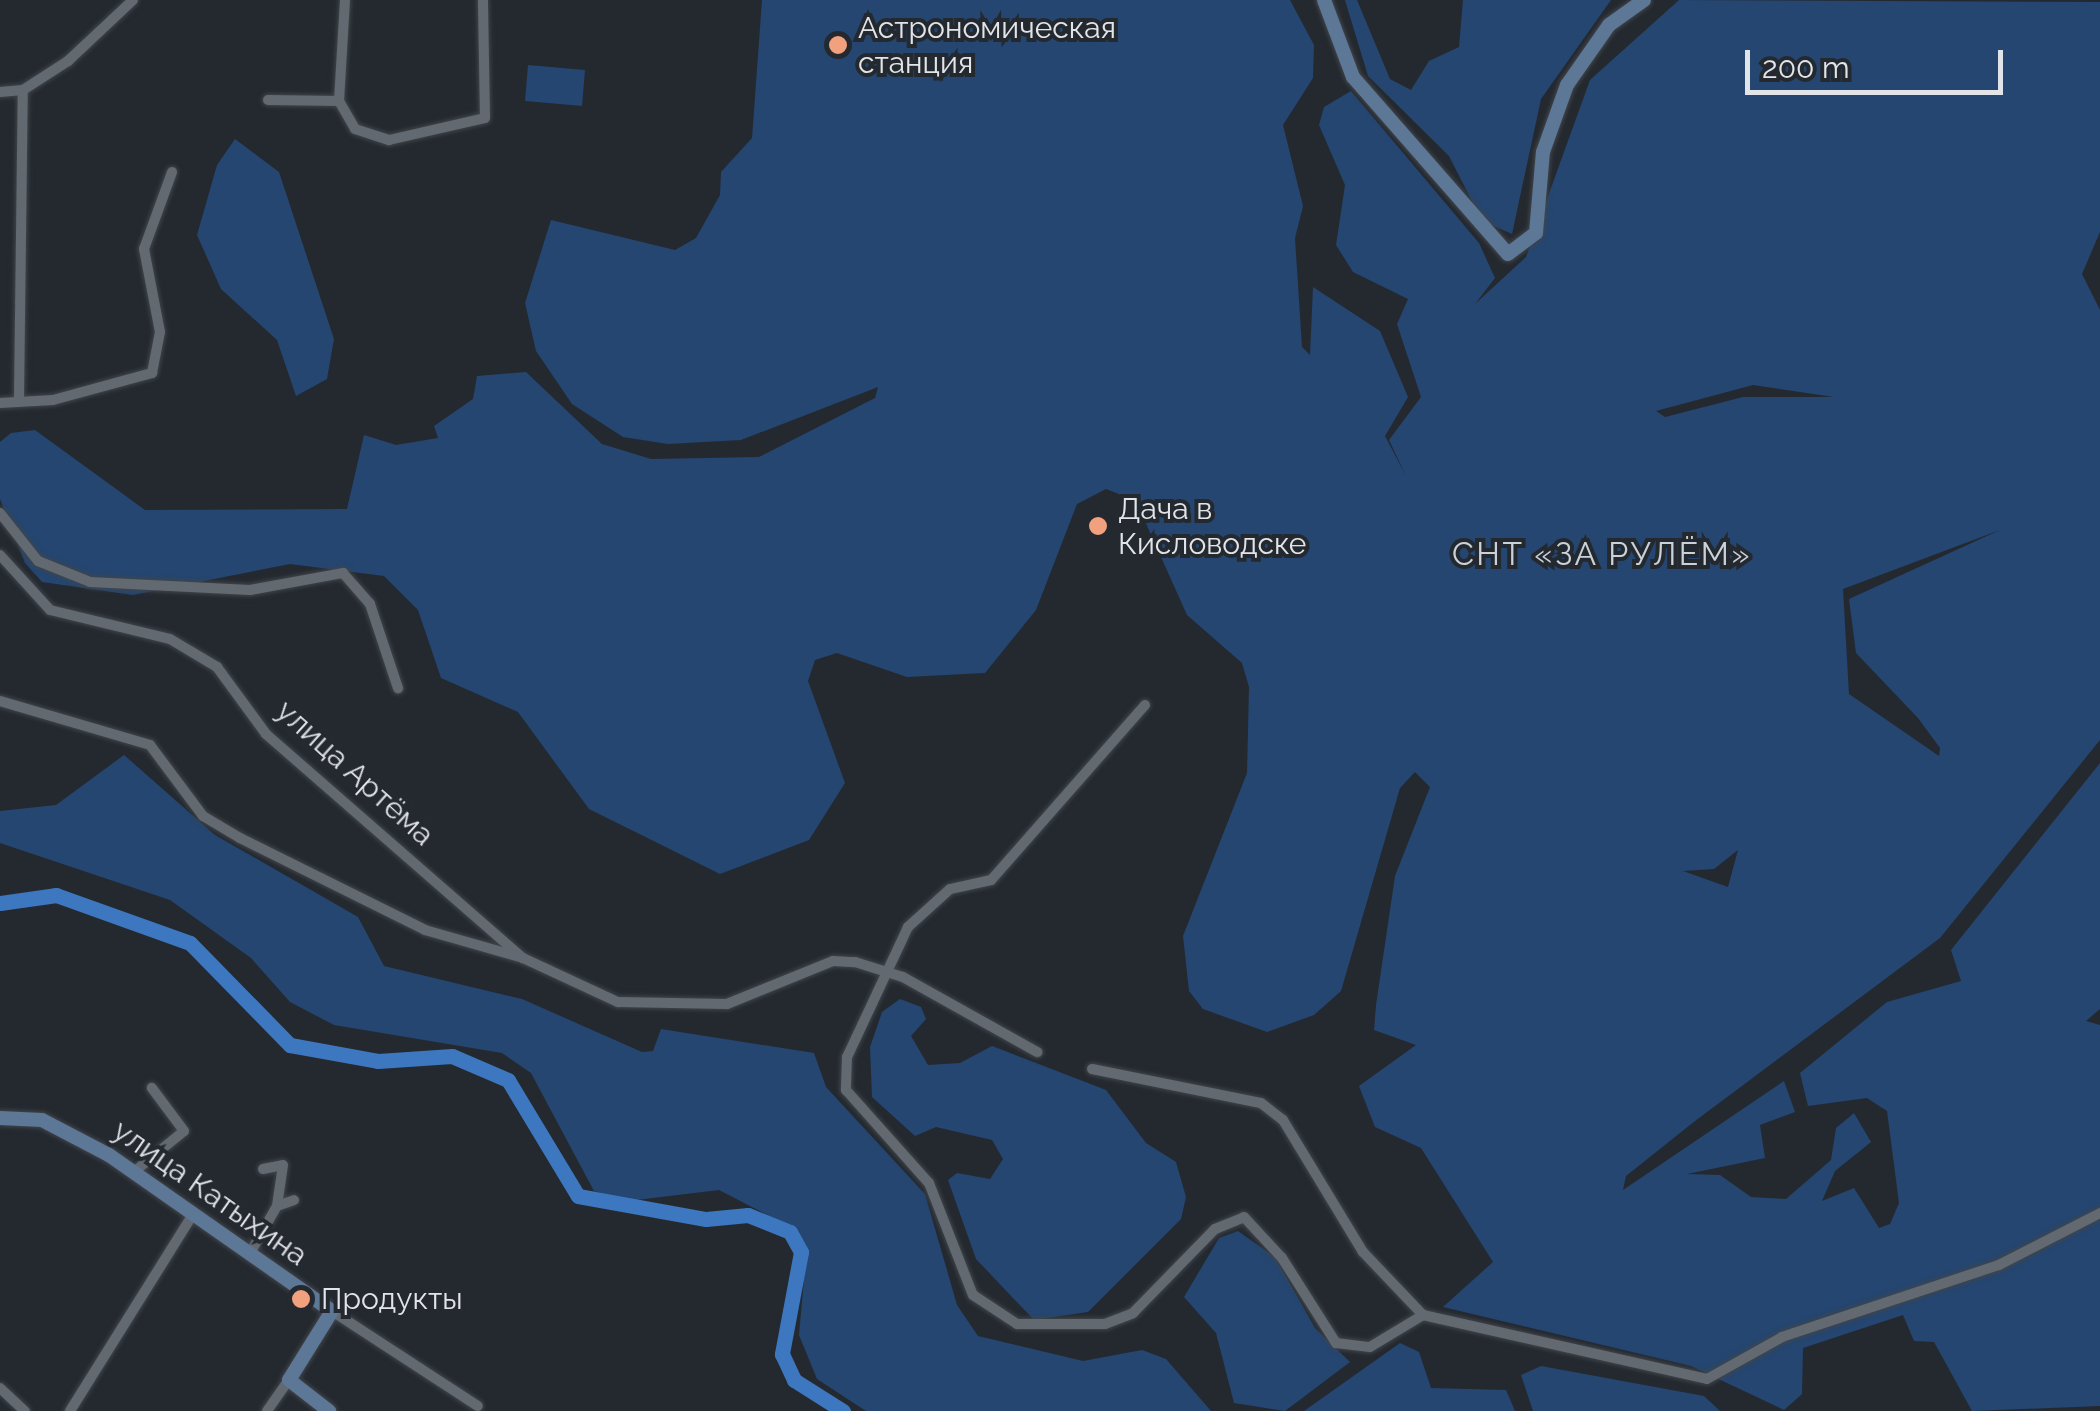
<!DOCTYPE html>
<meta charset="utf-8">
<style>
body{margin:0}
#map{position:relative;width:2100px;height:1411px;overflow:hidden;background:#242930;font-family:Raleway,sans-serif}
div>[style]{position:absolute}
.green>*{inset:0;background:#244671}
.river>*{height:15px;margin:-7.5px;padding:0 7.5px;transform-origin:7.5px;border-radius:7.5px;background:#3c77bf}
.roads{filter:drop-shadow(0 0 2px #40454a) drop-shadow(0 0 2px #40454a)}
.street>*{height:10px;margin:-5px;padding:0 5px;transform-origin:5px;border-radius:5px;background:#636971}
.secondary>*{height:14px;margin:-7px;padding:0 7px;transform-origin:7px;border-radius:7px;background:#5d7796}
.dots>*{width:28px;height:28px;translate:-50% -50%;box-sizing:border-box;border:5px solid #242930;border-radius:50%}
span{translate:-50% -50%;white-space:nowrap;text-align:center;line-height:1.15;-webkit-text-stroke:8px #242930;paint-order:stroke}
.poi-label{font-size:30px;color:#e1e5e9}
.left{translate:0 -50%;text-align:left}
.street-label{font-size:30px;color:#e1e5e9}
.neighbourhood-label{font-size:32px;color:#cad1d9;letter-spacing:2.5px}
.scale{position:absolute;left:1745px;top:50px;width:258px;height:45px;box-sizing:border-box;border:5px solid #e1e5e9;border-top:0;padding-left:12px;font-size:30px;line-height:35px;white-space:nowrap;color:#e1e5e9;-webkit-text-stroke:8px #242930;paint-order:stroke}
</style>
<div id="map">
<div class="green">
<i style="clip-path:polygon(evenodd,762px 0,1290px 0,1314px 45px,1313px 78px,1283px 125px,1303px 206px,1295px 238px,1302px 347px,1310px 355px,1313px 287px,1380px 331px,1408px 397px,1385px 436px,1406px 476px,1389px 440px,1421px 397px,1397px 324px,1408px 299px,1353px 272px,1336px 245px,1345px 185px,1319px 125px,1324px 107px,1351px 91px,1479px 243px,1495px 278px,1475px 304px,1526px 257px,1590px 80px,1679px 0,2100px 2px,2100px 232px,2082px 274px,2100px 310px,2100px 740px,1940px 938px,1695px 1121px,1626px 1176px,1623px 1190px,1784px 1081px,1795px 1112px,1760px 1125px,1765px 1158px,1687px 1174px,1720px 1175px,1751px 1197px,1786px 1199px,1831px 1160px,1836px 1128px,1854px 1113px,1871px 1142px,1835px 1171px,1822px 1201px,1854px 1188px,1879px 1228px,1890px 1224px,1899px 1203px,1887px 1111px,1867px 1098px,1808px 1106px,1800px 1073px,1887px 1002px,1961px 981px,1951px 950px,2100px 763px,2100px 1009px,2086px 1021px,2100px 1025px,2100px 1406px,1972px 1411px,1934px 1342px,1914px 1341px,1903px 1315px,1803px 1348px,1802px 1394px,1784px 1410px,1691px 1366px,1443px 1307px,1493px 1262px,1421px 1148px,1375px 1127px,1359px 1086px,1416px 1045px,1374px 1030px,1376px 1005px,1395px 876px,1430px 787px,1415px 772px,1400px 788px,1341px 991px,1314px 1015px,1267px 1032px,1203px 1009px,1189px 991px,1183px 936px,1247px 773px,1249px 687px,1242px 663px,1187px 615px,1139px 508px,1119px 494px,1106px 489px,1077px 504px,1036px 610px,985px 673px,907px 677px,837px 653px,815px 660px,808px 681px,845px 783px,809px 840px,720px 874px,589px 809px,518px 712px,441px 678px,418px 610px,384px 576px,290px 564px,133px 595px,42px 582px,25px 563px,0 499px,0 442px,11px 433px,35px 430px,145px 510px,347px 509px,364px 435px,396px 445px,438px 438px,434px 426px,473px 399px,477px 376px,526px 372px,602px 444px,651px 459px,759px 457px,875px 398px,878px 387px,741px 440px,668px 444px,623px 437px,572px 404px,536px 351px,525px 303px,551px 220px,675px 250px,696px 238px,720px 195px,721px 172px,752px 138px,762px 0,1753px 385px,1834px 397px,1743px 397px,1665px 417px,1656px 411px,1753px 385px,762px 0,2000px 530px,1849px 599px,1856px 653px,1918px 718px,1940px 748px,1939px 756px,1849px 694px,1843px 589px,2000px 530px,762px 0,1738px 850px,1728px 887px,1683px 871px,1714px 869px,1738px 850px)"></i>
<i style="clip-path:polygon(1345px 0,1357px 0,1390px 79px,1411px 90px,1429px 61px,1459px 47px,1463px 0,1611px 0,1541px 99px,1512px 234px,1482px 221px,1449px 156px,1368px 76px)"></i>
<i style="clip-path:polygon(528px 65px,585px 70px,582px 106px,525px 101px)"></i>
<i style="clip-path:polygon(235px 139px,279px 172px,334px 339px,327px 379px,296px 396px,277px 340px,221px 289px,197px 235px,217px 165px)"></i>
<i style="clip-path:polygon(124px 755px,215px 835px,358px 917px,384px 966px,522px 999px,642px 1052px,653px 1051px,661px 1029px,814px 1053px,826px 1087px,925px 1194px,957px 1305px,978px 1336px,1083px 1361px,1142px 1350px,1166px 1359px,1211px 1411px,866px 1411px,817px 1379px,799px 1335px,806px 1256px,791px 1227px,719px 1190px,628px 1201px,594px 1191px,531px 1073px,502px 1053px,334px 1025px,290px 1002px,251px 958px,170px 900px,0 843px,0 811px,56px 805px)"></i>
<i style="clip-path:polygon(900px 999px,921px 1007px,926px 1019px,911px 1036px,928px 1065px,960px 1063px,992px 1046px,1106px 1090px,1146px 1143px,1176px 1162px,1186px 1197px,1181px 1219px,1088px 1312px,1034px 1320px,976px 1259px,948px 1180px,957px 1173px,990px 1179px,1003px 1159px,992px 1140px,936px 1127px,915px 1136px,872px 1097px,870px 1047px,882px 1012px)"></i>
<i style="clip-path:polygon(1238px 1231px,1275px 1257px,1315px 1328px,1350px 1362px,1285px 1411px,1234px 1403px,1216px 1333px,1184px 1297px,1219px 1238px)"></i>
<i style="clip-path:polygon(1400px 1343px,1419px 1352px,1431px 1388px,1506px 1390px,1515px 1411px,1304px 1411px)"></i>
<i style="clip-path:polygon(1541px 1366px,1704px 1396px,1720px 1411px,1533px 1411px,1521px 1375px)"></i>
</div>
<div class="river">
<i style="left:0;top:903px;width:57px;rotate:-8.1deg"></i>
<i style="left:56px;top:895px;width:142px;rotate:19.7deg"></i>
<i style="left:190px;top:943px;width:143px;rotate:45.6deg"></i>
<i style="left:290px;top:1045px;width:89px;rotate:10.3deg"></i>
<i style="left:378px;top:1061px;width:74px;rotate:-3.9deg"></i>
<i style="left:452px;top:1056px;width:61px;rotate:23.2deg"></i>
<i style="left:508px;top:1080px;width:135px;rotate:58.9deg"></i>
<i style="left:578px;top:1196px;width:130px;rotate:10.2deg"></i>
<i style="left:706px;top:1219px;width:42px;rotate:-5.4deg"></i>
<i style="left:748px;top:1215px;width:45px;rotate:22deg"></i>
<i style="left:790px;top:1232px;width:23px;rotate:61deg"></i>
<i style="left:801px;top:1252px;width:104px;rotate:100.6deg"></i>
<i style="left:782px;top:1354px;width:29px;rotate:65deg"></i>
<i style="left:794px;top:1380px;width:58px;rotate:32.3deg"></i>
</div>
<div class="roads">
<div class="street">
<i style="left:0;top:92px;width:23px;rotate:-5deg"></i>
<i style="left:23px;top:90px;width:54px;rotate:-32.8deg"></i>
<i style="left:68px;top:61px;width:89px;rotate:-43.2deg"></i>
<i style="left:268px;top:100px;width:71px;rotate:0.8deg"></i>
<i style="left:339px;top:101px;width:32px;rotate:60deg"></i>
<i style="left:355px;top:129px;width:36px;rotate:18deg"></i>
<i style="left:389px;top:140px;width:98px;rotate:-12.9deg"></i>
<i style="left:485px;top:118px;width:118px;rotate:-91deg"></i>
<i style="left:339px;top:101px;width:101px;rotate:-86.6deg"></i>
<i style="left:19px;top:399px;width:309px;rotate:-89.3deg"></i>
<i style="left:0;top:403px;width:53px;rotate:-3.2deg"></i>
<i style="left:53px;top:400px;width:103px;rotate:-15.3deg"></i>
<i style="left:152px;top:373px;width:42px;rotate:-79deg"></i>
<i style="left:160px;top:332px;width:85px;rotate:-100.9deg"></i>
<i style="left:144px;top:249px;width:82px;rotate:-70deg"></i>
<i style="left:0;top:513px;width:61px;rotate:51.6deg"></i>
<i style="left:38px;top:561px;width:56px;rotate:22deg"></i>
<i style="left:90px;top:582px;width:160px;rotate:2.9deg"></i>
<i style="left:250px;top:590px;width:95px;rotate:-10.4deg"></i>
<i style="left:343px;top:573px;width:41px;rotate:48.9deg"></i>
<i style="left:370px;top:604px;width:89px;rotate:71.6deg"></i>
<i style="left:0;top:555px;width:74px;rotate:47.7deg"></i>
<i style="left:50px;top:610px;width:123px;rotate:13.6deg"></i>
<i style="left:170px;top:639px;width:55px;rotate:30.8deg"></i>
<i style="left:217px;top:667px;width:83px;rotate:53.8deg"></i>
<i style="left:266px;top:734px;width:341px;rotate:41.1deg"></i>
<i style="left:0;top:701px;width:156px;rotate:16.3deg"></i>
<i style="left:150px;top:745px;width:89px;rotate:53.3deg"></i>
<i style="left:203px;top:816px;width:43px;rotate:30.7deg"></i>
<i style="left:240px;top:838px;width:207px;rotate:26.4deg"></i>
<i style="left:425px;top:930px;width:102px;rotate:15.9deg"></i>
<i style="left:523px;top:958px;width:105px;rotate:24.9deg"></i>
<i style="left:618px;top:1002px;width:109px;rotate:1.1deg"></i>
<i style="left:727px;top:1004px;width:114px;rotate:-22.1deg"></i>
<i style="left:833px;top:961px;width:22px;rotate:3deg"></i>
<i style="left:855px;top:962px;width:50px;rotate:17.4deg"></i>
<i style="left:903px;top:977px;width:154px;rotate:29.2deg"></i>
<i style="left:1145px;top:705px;width:233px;rotate:131.3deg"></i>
<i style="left:991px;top:880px;width:42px;rotate:167.6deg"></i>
<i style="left:950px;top:889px;width:57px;rotate:137.9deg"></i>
<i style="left:908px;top:927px;width:144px;rotate:115.1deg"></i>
<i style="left:847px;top:1057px;width:33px;rotate:92deg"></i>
<i style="left:846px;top:1090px;width:125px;rotate:48.3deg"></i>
<i style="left:929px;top:1183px;width:120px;rotate:68.6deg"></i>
<i style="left:973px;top:1295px;width:53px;rotate:33.4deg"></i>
<i style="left:1017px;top:1324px;width:88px"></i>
<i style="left:1105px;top:1324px;width:30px;rotate:-21deg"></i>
<i style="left:1133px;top:1313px;width:117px;rotate:-45.7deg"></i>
<i style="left:1215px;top:1229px;width:31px;rotate:-22deg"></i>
<i style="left:1244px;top:1217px;width:56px;rotate:47.2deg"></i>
<i style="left:1282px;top:1258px;width:101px;rotate:57.6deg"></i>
<i style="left:1336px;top:1343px;width:34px;rotate:7deg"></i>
<i style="left:1370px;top:1347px;width:62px;rotate:-31.1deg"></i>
<i style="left:1092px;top:1069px;width:172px;rotate:11.4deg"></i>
<i style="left:1261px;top:1103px;width:28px;rotate:38deg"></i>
<i style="left:1283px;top:1120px;width:154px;rotate:58.8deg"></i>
<i style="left:1363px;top:1252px;width:87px;rotate:46.4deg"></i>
<i style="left:1423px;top:1315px;width:291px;rotate:12.7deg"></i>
<i style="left:1707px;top:1379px;width:86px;rotate:-29.2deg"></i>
<i style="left:1782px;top:1337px;width:229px;rotate:-18.4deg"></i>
<i style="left:1999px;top:1265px;width:114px;rotate:-27.2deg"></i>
<i style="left:263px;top:1169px;width:20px;rotate:-11deg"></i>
<i style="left:283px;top:1165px;width:41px;rotate:98.3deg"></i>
<i style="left:135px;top:1171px;width:63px;rotate:-39.2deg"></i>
<i style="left:184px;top:1131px;width:54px;rotate:-126.7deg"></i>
<i style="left:249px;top:1255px;width:56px;rotate:-60.3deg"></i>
<i style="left:277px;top:1206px;width:18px;rotate:-19deg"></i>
<i style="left:332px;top:1311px;width:174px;rotate:33.1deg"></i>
<i style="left:0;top:1388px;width:34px;rotate:43deg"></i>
<i style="left:70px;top:1411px;width:229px;rotate:-58deg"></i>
<i style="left:267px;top:1411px;width:38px;rotate:-55deg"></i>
</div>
<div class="secondary">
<i style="left:1324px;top:0;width:82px;rotate:69.4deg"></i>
<i style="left:1353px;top:77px;width:235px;rotate:48.8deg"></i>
<i style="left:1508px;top:254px;width:35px;rotate:-37deg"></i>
<i style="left:1536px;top:233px;width:81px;rotate:-85.1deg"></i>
<i style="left:1543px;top:152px;width:71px;rotate:-70.3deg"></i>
<i style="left:1567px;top:85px;width:73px;rotate:-55deg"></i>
<i style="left:1609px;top:25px;width:43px;rotate:-35.5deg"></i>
<i style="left:0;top:1118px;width:42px;rotate:2.7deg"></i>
<i style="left:42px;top:1120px;width:76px;rotate:27.6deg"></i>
<i style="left:109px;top:1155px;width:272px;rotate:35deg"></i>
<i style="left:332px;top:1311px;width:81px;rotate:121.9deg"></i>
<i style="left:289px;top:1380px;width:51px;rotate:37.8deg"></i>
</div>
</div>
<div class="dots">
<i style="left:838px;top:45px;background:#f1a17d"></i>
<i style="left:1098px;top:526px;background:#f1a17d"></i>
<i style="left:301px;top:1299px;background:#f1a17d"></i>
</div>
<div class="poi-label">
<span class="left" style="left:858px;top:45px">Астрономическая<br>станция</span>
<span class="left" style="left:1118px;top:526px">Дача в<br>Кисловодске</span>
<span class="left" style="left:321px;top:1299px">Продукты</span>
</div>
<div class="street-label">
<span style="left:355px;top:773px;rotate:42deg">улица Артёма</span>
<span style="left:210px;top:1193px;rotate:35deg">улица Катыхина</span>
</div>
<div class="neighbourhood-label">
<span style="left:1602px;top:554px">СНТ «ЗА РУЛЁМ»</span>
</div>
<div class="scale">200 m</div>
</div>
